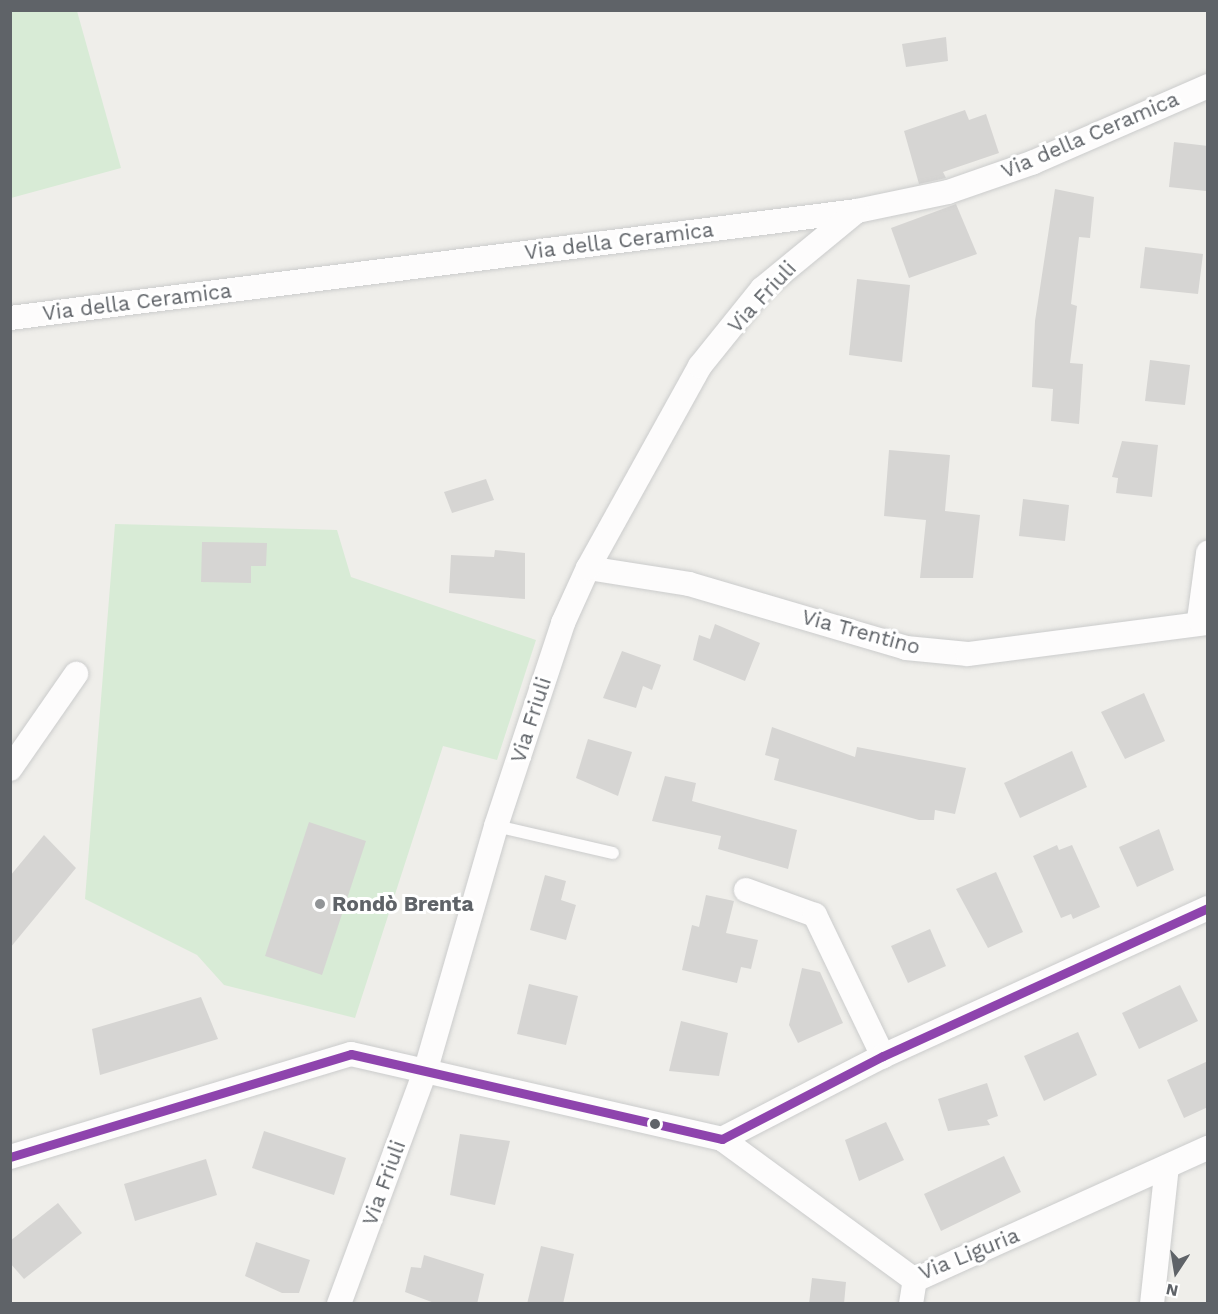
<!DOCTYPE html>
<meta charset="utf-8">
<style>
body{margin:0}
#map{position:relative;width:1218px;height:1314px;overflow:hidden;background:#efeeea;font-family:"Work Sans",sans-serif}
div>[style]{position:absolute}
.green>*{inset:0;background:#d8ebd6}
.building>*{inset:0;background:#d6d5d3}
.roads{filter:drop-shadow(0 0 2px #cbcccc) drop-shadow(0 0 2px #cbcccc)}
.lane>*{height:12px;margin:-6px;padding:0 6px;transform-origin:6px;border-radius:6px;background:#fdfcfc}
.street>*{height:24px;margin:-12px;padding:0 12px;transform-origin:12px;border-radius:12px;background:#fdfcfc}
.bus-1>*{height:9px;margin:-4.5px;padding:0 4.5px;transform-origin:4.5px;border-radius:4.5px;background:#8e44ad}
.dots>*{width:16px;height:16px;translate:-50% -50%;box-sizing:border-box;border:3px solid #fff;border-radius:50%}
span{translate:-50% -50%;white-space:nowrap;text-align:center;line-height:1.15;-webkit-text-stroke:6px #fff;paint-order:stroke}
.street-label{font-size:21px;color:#5f6368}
.poi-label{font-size:21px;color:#5f6368;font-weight:700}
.left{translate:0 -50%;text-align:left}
.frame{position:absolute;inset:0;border:12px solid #5f6368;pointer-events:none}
.north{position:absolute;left:1146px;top:1242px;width:60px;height:60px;-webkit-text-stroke:4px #fff;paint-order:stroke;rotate:192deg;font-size:16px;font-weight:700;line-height:24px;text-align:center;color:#5f6368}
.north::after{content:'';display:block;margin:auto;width:21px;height:27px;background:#5f6368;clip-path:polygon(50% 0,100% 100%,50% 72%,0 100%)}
</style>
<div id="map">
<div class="green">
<i style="clip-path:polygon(11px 10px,77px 11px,121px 168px,11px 198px)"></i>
<i style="clip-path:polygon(115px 524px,337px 530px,351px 577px,536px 640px,497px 760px,443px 746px,355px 1018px,224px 985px,197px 955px,85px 899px)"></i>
</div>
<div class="building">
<i style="clip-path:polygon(946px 37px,948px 61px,906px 67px,902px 44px)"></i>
<i style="clip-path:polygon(965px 110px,969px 120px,986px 114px,999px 153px,943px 172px,946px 178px,919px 184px,904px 131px)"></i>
<i style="clip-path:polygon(1174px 142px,1208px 146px,1206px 191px,1169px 187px)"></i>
<i style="clip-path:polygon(1055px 189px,1094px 197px,1090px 238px,1079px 237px,1071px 304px,1077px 306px,1070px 363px,1083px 364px,1079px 424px,1051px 421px,1053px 389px,1032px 387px,1035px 321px)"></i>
<i style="clip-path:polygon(956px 204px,977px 254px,909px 278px,891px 228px)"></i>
<i style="clip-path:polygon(1145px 247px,1203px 254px,1198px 294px,1140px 288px)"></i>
<i style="clip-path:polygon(857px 279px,910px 285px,902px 362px,849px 355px)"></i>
<i style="clip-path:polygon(1150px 360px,1190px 365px,1185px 405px,1145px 401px)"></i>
<i style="clip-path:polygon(1122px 441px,1158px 445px,1152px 497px,1116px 493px,1118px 478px,1112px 477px)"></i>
<i style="clip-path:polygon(889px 450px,950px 455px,945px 511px,980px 515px,973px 578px,920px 578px,926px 520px,884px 516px)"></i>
<i style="clip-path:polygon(486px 479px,494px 500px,452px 513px,444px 492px)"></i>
<i style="clip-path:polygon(1023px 499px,1069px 505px,1065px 541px,1019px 536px)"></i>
<i style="clip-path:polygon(202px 542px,267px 543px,266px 566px,251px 566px,251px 583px,201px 582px)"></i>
<i style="clip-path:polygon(495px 550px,525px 553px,525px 599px,449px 593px,451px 555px,494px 557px)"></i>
<i style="clip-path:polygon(715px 624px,760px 643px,745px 681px,693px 660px,699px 635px,710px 639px)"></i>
<i style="clip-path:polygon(622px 651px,661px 665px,652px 690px,643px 686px,636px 708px,603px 698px)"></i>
<i style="clip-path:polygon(1144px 693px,1165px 741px,1125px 759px,1101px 712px)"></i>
<i style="clip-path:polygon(772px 727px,855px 757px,857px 747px,966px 768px,955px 814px,935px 810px,934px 820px,919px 820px,774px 780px,779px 759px,765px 755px)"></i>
<i style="clip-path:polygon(588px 739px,632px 752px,618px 796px,576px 778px)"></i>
<i style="clip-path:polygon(1072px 751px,1087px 787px,1020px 818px,1004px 783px)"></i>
<i style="clip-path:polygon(665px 776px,696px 783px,692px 801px,797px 830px,788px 869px,718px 849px,721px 836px,652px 821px)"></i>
<i style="clip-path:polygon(309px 822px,366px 841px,322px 975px,265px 956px)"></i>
<i style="clip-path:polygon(1159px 829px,1174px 870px,1137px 887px,1119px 847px)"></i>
<i style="clip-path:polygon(44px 835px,76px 868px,10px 948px,10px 876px)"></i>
<i style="clip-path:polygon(1057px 845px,1059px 850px,1072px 845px,1100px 907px,1073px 919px,1071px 914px,1061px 918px,1033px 856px)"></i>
<i style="clip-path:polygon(996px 872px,1023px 932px,988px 948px,956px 889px)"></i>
<i style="clip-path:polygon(545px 875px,566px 881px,561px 900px,576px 905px,566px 940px,530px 930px)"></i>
<i style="clip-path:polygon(706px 895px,734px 901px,726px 933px,758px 940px,751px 969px,741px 967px,737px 983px,682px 970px,692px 925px,699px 927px)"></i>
<i style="clip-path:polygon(930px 929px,946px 966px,908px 983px,891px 946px)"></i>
<i style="clip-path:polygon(802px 968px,820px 972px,843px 1023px,798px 1043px,789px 1025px)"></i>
<i style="clip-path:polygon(529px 984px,578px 996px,566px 1045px,517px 1034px)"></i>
<i style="clip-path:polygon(1180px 985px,1198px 1021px,1139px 1049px,1122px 1013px)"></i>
<i style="clip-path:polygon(201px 997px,218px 1039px,100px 1075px,92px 1029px)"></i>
<i style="clip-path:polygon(681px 1021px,728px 1033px,719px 1076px,669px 1071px)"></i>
<i style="clip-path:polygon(1078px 1032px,1097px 1075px,1044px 1101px,1024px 1056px)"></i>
<i style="clip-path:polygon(1208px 1061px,1208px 1107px,1184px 1118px,1167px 1080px)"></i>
<i style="clip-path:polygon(987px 1083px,998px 1116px,987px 1120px,990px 1125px,948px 1131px,938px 1099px)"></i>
<i style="clip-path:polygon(886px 1122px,904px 1160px,859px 1181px,845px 1140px)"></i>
<i style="clip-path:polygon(264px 1131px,346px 1158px,334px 1195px,252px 1168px)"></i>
<i style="clip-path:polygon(460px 1134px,510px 1141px,495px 1205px,450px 1195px)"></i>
<i style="clip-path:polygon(1004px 1156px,1021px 1192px,941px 1231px,924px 1194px)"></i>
<i style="clip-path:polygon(206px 1159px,217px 1195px,135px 1221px,124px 1184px)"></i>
<i style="clip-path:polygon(58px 1203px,82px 1233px,24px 1279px,10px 1263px,10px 1241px)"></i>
<i style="clip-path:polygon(256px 1242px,310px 1260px,299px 1293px,282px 1293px,245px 1276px)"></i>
<i style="clip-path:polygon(541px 1246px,574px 1254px,563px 1304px,527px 1304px)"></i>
<i style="clip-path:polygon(424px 1255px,484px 1274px,477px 1304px,437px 1304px,405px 1292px,411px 1267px,421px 1268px)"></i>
<i style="clip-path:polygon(812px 1278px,846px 1282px,844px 1304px,809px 1304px)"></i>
</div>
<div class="roads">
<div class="lane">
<i style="left:496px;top:826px;width:120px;rotate:13deg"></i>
</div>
<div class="street">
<i style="left:10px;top:318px;width:854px;rotate:-7.2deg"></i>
<i style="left:857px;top:211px;width:93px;rotate:-11.8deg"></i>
<i style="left:948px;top:192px;width:91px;rotate:-19.2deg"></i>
<i style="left:1034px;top:162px;width:190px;rotate:-23.6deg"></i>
<i style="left:588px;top:568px;width:102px;rotate:9deg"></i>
<i style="left:689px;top:584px;width:226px;rotate:16.4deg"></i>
<i style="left:906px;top:648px;width:62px;rotate:5.5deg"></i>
<i style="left:968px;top:654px;width:242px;rotate:-7.4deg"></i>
<i style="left:1199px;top:620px;width:68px;rotate:-82.3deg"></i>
<i style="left:10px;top:769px;width:116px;rotate:-55.2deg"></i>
<i style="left:746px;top:890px;width:73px;rotate:19.9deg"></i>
<i style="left:815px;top:915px;width:157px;rotate:64.3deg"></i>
<i style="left:722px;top:1139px;width:239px;rotate:36.2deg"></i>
<i style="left:915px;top:1280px;width:321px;rotate:-24.3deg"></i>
<i style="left:10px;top:1157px;width:356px;rotate:-16.8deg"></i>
<i style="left:351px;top:1054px;width:381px;rotate:12.9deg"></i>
<i style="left:722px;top:1139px;width:181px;rotate:-27.3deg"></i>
<i style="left:883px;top:1056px;width:357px;rotate:-24.5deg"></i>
<i style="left:339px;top:1304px;width:251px;rotate:-69.7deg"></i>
<i style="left:426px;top:1069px;width:253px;rotate:-73.9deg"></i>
<i style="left:496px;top:826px;width:214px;rotate:-71.7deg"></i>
<i style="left:563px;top:623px;width:60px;rotate:-65.6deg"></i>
<i style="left:588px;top:568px;width:231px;rotate:-61deg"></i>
<i style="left:700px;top:366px;width:99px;rotate:-51.2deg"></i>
<i style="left:762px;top:289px;width:123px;rotate:-39.4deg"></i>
<i style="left:911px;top:1304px;width:24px;rotate:-81deg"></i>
<i style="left:1152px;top:1304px;width:138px;rotate:-83.8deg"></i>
</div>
</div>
<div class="bus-1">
<i style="left:10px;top:1157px;width:356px;rotate:-16.8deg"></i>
<i style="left:351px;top:1054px;width:381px;rotate:12.9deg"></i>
<i style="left:722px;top:1139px;width:181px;rotate:-27.3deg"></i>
<i style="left:883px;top:1056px;width:357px;rotate:-24.5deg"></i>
</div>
<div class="dots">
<i style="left:320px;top:904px;background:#919496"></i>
<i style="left:655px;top:1124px;background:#5f6368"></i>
</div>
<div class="street-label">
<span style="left:1090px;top:135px;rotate:-23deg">Via della Ceramica</span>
<span style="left:619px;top:241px;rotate:-7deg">Via della Ceramica</span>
<span style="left:762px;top:297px;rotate:-47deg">Via Friuli</span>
<span style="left:137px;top:302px;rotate:-7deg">Via della Ceramica</span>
<span style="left:861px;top:632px;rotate:15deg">Via Trentino</span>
<span style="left:531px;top:720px;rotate:-72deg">Via Friuli</span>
<span style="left:384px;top:1183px;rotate:-70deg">Via Friuli</span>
<span style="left:969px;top:1254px;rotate:-22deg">Via Liguria</span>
</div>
<div class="poi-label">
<span class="left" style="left:332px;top:904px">Rondò Brenta</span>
</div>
<div class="frame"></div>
<div class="north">N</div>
</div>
